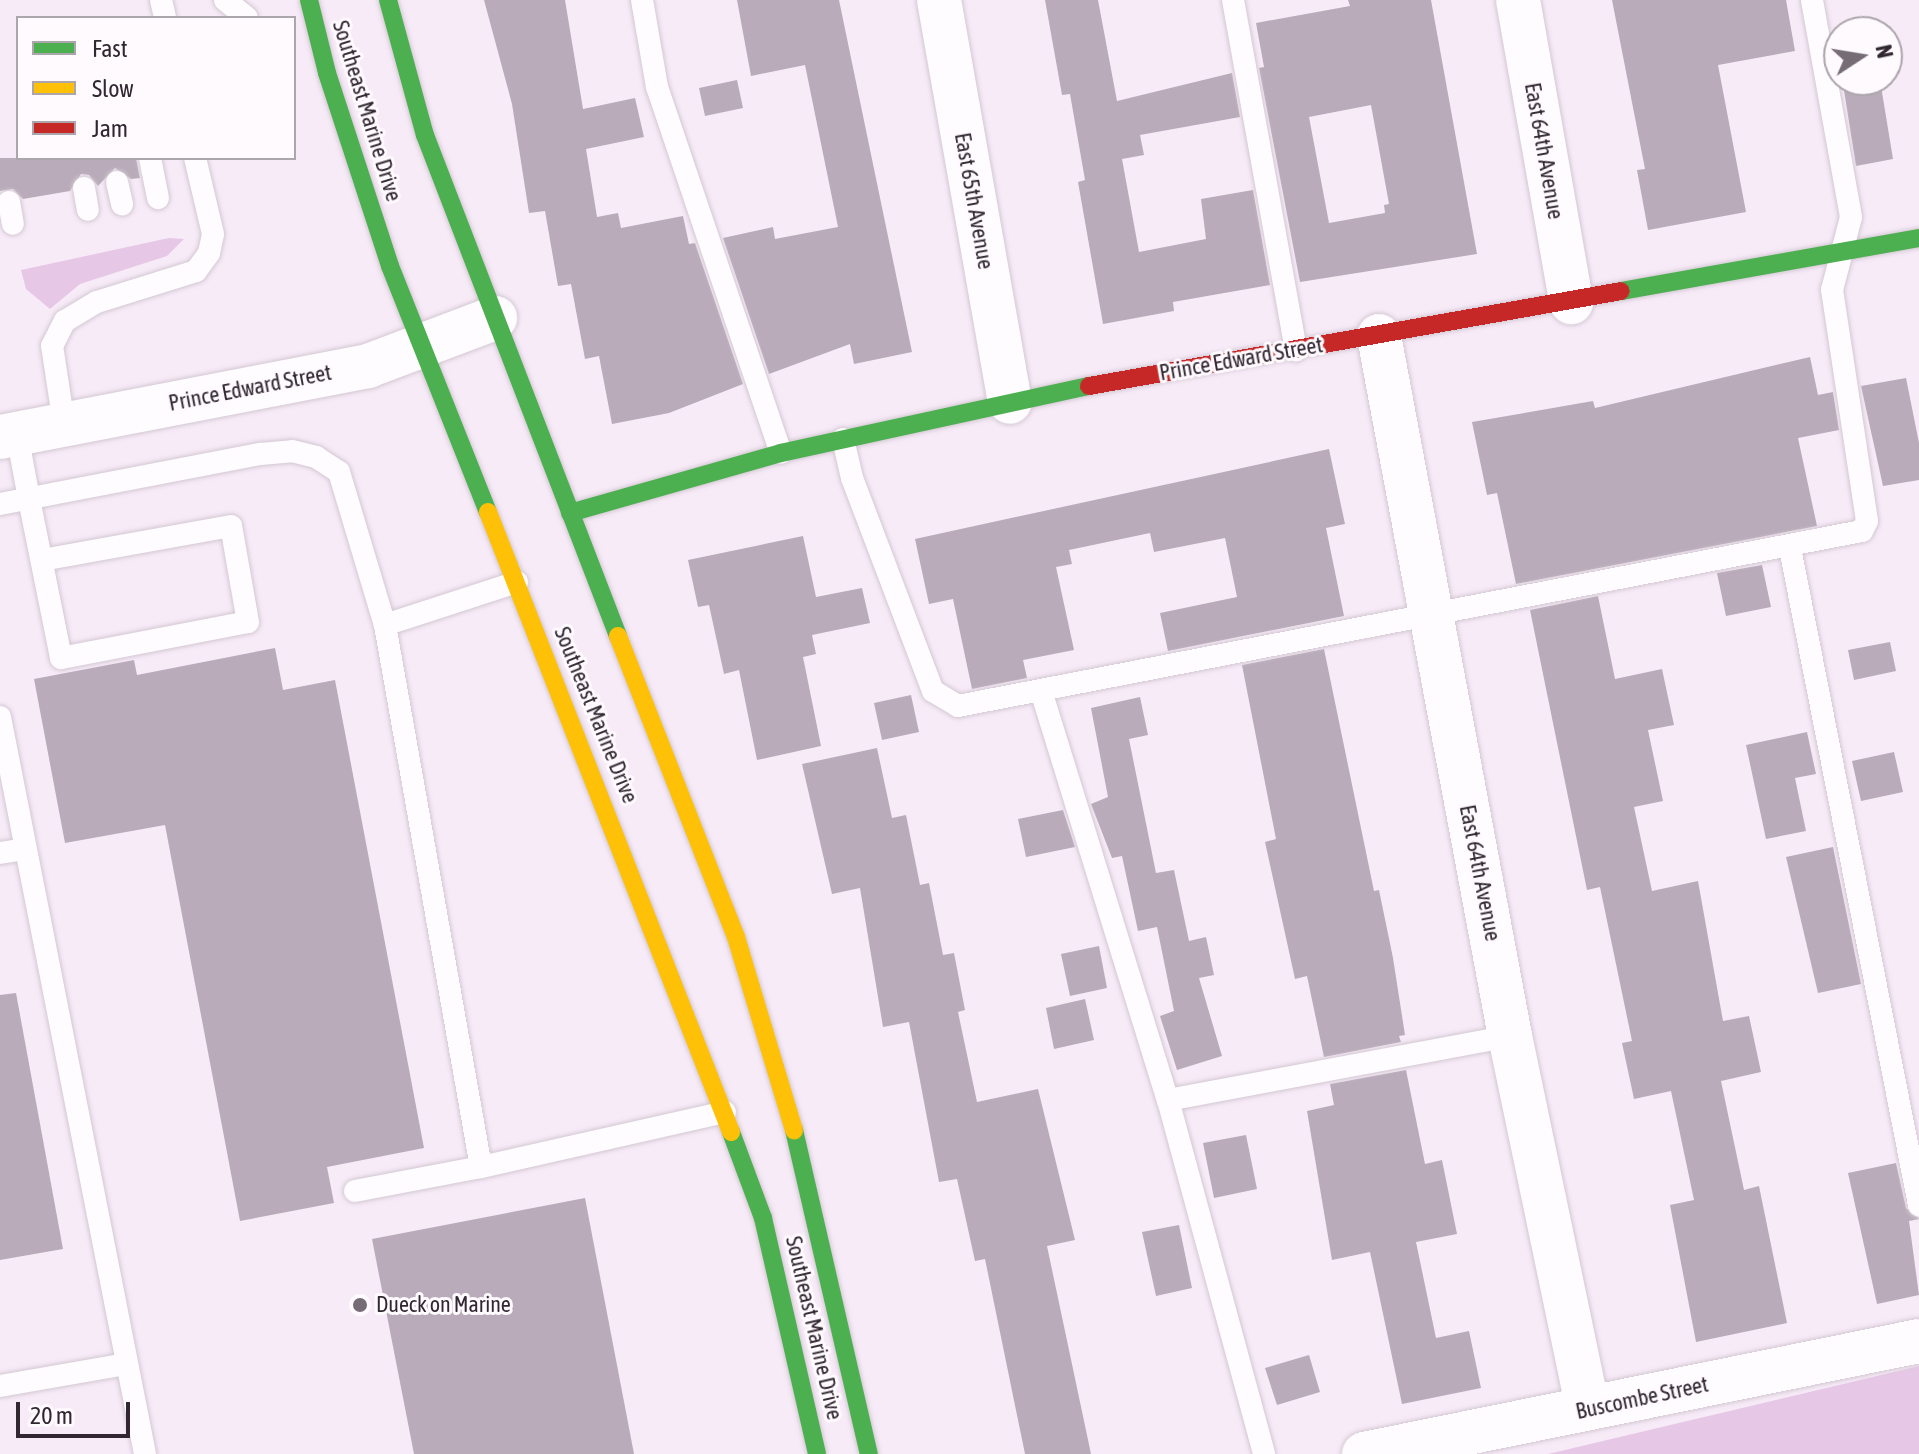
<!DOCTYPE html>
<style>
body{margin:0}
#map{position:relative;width:1919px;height:1454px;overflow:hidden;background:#f8ebf8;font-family:"Asap Condensed",sans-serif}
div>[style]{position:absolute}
.green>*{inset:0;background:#e6c8e6}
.building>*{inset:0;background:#b9abb9}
.roads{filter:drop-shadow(0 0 2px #d2c8d2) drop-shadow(0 0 2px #d2c8d2)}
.lane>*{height:22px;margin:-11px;padding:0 11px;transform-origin:11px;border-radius:11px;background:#fefcfe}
.street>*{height:44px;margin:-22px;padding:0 22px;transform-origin:22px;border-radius:22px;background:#fefcfe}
.fast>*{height:18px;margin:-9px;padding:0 9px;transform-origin:9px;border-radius:9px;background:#4caf50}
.slow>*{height:18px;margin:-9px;padding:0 9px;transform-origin:9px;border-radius:9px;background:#ffc107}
.jam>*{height:18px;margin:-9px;padding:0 9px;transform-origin:9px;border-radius:9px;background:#c62828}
.dots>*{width:22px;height:22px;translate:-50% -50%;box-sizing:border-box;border:4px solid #fffafe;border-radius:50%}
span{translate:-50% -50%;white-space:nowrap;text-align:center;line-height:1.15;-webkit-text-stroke:6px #fffafe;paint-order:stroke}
.street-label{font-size:22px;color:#302730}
.poi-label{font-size:22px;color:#302730}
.left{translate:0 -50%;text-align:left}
.legend{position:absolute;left:16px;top:16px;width:280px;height:144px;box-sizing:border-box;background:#fffafe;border:2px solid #aca6ac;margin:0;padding:10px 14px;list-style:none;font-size:24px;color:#302730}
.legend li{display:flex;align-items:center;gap:16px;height:40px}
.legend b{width:40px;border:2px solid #aca6ac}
.north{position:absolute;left:1823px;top:16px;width:80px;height:80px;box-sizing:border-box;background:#fffafe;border:2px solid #aca6ac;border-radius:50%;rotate:78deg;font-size:22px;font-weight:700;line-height:32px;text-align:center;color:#302730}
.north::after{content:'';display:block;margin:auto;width:28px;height:36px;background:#766c76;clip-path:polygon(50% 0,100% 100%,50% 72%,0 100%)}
.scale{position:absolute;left:16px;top:1402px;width:114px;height:36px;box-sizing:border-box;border:4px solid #302730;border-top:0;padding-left:10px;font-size:24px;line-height:28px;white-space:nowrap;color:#302730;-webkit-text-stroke:6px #fffafe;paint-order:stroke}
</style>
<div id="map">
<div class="green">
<i style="clip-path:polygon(169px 238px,184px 239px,167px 256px,80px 284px,50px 309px,26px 289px,21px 270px)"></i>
<i style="clip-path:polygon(1919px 1366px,1919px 1454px,1548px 1454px)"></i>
</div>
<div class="building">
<i style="clip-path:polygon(484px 0,565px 0,583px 109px,635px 98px,644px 137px,586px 149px,597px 217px,618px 213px,621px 228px,683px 216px,689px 244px,695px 243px,743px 384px,669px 413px,612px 424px,599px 356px,585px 359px,571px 284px,558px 286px,545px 211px,529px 213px,512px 104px)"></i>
<i style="clip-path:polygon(737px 0,839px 0,912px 352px,854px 364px,850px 344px,769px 374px,723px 238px,773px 227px,775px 239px,838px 227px,805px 65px,751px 76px)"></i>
<i style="clip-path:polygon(1045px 0,1098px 0,1117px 101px,1232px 73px,1240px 117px,1140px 135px,1144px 155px,1122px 159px,1139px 252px,1206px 239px,1201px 199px,1253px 190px,1270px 285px,1173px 302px,1174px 311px,1103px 324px,1078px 182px,1085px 180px,1070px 94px,1062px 95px)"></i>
<i style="clip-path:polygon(evenodd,1348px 0,1431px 0,1477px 254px,1300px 282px,1259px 68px,1264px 67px,1256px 23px,1350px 6px,1348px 0,1371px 105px,1389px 204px,1384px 205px,1385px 213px,1329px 223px,1309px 117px,1371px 105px)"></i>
<i style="clip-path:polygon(1612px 0,1786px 0,1795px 51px,1718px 65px,1746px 212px,1648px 230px,1637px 170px,1645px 169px)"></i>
<i style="clip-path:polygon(737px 80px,743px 108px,705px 116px,699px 88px)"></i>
<i style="clip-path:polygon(1880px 80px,1893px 159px,1856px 166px,1843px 84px)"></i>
<i style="clip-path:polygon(0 158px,136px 158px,140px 178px,131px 179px,115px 168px,98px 186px,89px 175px,81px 174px,70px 191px,23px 199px,13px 189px,0 191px)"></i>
<i style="clip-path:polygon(1810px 357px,1818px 395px,1833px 392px,1839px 430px,1798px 438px,1817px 526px,1516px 584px,1497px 493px,1487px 495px,1472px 422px,1593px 401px,1595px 408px)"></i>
<i style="clip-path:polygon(1906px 378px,1919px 443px,1919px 480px,1883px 486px,1861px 386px)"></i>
<i style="clip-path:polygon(1329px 449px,1345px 524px,1326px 528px,1344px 616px,1168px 651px,1160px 613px,1237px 597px,1225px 538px,1154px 552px,1150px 533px,1069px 550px,1072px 564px,1056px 567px,1074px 650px,1023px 660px,1027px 678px,972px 689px,953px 599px,929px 604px,915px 539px)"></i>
<i style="clip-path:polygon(803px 536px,816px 597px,862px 588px,870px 623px,812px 635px,816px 654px,803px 657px,821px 746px,757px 760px,739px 670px,724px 674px,709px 605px,698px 607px,688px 560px)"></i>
<i style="clip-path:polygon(1762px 565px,1771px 607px,1726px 616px,1717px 573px)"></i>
<i style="clip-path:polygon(1598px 596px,1615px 679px,1662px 669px,1674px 725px,1648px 730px,1663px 801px,1634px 807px,1652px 891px,1698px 881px,1723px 1021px,1749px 1016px,1761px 1072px,1721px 1081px,1744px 1190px,1759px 1186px,1787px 1323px,1696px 1342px,1670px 1205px,1694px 1200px,1671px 1091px,1634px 1099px,1622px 1043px,1632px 1041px,1600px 887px,1587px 890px,1530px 610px)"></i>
<i style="clip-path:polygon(1890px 642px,1896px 671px,1854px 680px,1848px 650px)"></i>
<i style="clip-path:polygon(275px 648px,283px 690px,335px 680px,424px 1148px,327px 1167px,334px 1203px,240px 1221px,165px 825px,65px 843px,34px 679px,134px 660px,137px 675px)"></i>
<i style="clip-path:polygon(1324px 649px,1374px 891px,1379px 890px,1393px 958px,1405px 1035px,1399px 1036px,1401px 1042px,1324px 1057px,1307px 976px,1295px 979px,1265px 842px,1276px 839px,1242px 665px)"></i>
<i style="clip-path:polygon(911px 695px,919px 732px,882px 740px,874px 703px)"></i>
<i style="clip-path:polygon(1140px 697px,1148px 735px,1129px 739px,1156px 873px,1174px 870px,1189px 941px,1206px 937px,1214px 975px,1199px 978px,1222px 1056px,1177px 1070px,1160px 1016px,1174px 1011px,1157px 927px,1138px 931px,1122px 856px,1112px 858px,1091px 804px,1108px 797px,1091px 708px)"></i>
<i style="clip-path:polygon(1807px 732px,1816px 774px,1795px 778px,1806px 831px,1766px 839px,1746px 745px)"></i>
<i style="clip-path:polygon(877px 748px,892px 818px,906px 815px,920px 885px,929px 883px,943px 955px,954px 953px,965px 1010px,958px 1012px,977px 1102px,1038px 1089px,1075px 1240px,1047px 1246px,1091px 1454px,1025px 1454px,985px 1259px,975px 1261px,957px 1179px,939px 1182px,909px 1022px,883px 1027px,860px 888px,832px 894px,802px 764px)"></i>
<i style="clip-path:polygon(1894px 752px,1903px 792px,1861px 801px,1852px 761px)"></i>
<i style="clip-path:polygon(1063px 810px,1075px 847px,1026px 857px,1018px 819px)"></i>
<i style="clip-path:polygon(1833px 847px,1861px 984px,1818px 993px,1786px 857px)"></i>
<i style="clip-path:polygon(1099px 946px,1107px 988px,1070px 996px,1061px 954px)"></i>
<i style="clip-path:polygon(16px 993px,63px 1249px,0 1260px,0 995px)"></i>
<i style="clip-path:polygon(1085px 999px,1094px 1040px,1054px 1049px,1046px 1008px)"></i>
<i style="clip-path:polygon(1406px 1070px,1425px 1164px,1442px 1160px,1457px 1234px,1416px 1242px,1436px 1338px,1469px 1331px,1481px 1388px,1402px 1404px,1370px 1252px,1332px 1260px,1307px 1111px,1334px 1105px,1330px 1084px)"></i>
<i style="clip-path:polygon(1246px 1135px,1257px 1189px,1214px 1198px,1203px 1143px)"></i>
<i style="clip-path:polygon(1896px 1163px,1906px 1208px,1919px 1219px,1909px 1221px,1919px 1295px,1877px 1304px,1848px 1173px)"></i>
<i style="clip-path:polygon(585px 1198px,634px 1454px,414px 1454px,372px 1239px)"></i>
<i style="clip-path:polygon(1179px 1225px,1192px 1288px,1156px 1296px,1142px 1232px)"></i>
<i style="clip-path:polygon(1309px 1355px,1320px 1392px,1277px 1405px,1265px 1368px)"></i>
</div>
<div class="roads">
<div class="lane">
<i style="left:161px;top:0;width:18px;rotate:77deg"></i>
<i style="left:225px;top:0;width:28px;rotate:39deg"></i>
<i style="left:642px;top:0;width:88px;rotate:80.2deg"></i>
<i style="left:657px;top:87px;width:386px;rotate:71.3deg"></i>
<i style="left:1233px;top:0;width:356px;rotate:79.8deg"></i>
<i style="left:150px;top:158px;width:41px;rotate:78.7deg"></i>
<i style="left:117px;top:182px;width:23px;rotate:77deg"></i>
<i style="left:84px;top:188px;width:22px;rotate:80deg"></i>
<i style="left:9px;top:202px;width:22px;rotate:80deg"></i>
<i style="left:64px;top:424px;width:79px;rotate:-98.7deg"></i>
<i style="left:52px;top:346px;width:28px;rotate:-63deg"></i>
<i style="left:65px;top:321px;width:37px;rotate:-31deg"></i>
<i style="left:97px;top:302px;width:104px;rotate:-17.4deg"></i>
<i style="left:196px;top:271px;width:22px;rotate:-54deg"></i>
<i style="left:209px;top:253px;width:19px;rotate:-78deg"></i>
<i style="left:213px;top:234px;width:78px;rotate:-103.3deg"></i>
<i style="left:17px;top:434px;width:66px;rotate:79.5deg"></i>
<i style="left:29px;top:499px;width:162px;rotate:78.6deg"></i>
<i style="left:61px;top:658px;width:190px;rotate:-10.9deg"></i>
<i style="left:248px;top:622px;width:97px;rotate:-100deg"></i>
<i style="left:231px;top:526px;width:192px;rotate:169.8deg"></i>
<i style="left:843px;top:439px;width:40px;rotate:77deg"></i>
<i style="left:852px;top:478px;width:228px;rotate:69.2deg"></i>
<i style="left:933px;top:691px;width:29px;rotate:31deg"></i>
<i style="left:958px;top:706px;width:921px;rotate:-10.96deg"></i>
<i style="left:1862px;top:531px;width:11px;rotate:-63deg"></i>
<i style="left:1867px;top:521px;width:234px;rotate:-98.6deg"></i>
<i style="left:1832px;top:290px;width:75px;rotate:-75.4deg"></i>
<i style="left:1851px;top:217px;width:220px;rotate:-100.2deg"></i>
<i style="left:0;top:504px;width:265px;rotate:-10.9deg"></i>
<i style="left:260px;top:454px;width:32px;rotate:-5deg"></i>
<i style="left:292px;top:451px;width:25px;rotate:14deg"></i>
<i style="left:316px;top:457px;width:27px;rotate:33deg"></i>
<i style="left:339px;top:472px;width:160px;rotate:73.3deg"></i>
<i style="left:1790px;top:548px;width:670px;rotate:78.89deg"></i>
<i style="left:517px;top:582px;width:139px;rotate:162deg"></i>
<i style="left:385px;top:625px;width:550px;rotate:79.96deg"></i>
<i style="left:481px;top:1167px;width:250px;rotate:-12.7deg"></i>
<i style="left:1042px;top:694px;width:425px;rotate:72.8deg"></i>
<i style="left:1168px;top:1100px;width:367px;rotate:74.8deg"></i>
<i style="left:0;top:717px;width:751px;rotate:78.87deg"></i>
<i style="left:0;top:853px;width:24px;rotate:-9deg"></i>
<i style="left:1168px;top:1100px;width:348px;rotate:-10.6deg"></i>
<i style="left:355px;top:1191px;width:128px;rotate:-10.8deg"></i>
<i style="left:0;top:1386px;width:128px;rotate:-9.9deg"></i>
</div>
<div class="street">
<i style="left:939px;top:0;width:408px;rotate:80deg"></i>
<i style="left:1518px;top:0;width:307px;rotate:80deg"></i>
<i style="left:1379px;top:336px;width:712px;rotate:79.4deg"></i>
<i style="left:1510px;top:1036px;width:380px;rotate:78.2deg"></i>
<i style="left:0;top:437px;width:375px;rotate:-10.9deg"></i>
<i style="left:368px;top:366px;width:136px;rotate:-20.7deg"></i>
<i style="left:1364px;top:1454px;width:566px;rotate:-11.51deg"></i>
</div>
<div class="fast">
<i style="left:309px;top:0;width:75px;rotate:76.1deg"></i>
<i style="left:327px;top:73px;width:203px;rotate:71.9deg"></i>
<i style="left:390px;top:266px;width:265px;rotate:68.3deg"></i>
<i style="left:388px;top:0;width:140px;rotate:74.7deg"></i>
<i style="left:425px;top:135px;width:537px;rotate:68.93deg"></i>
<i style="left:1621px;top:291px;width:303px;rotate:-10.1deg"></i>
<i style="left:570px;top:513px;width:219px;rotate:-15.9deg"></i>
<i style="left:781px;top:453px;width:315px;rotate:-12.3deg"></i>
<i style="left:794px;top:1130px;width:333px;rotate:77deg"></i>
<i style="left:731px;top:1132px;width:92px;rotate:69.6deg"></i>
<i style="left:763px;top:1218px;width:242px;rotate:77.1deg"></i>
</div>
<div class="slow">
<i style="left:488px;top:512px;width:666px;rotate:68.6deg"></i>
<i style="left:618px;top:636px;width:323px;rotate:68.6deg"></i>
<i style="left:736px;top:937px;width:202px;rotate:73.3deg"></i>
</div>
<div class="jam">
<i style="left:1089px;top:386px;width:540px;rotate:-10.12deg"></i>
</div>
</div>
<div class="dots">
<i style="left:360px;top:1305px;background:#766c76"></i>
</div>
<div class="street-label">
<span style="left:367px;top:111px;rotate:73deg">Southeast Marine Drive</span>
<span style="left:1544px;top:151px;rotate:80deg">East 64th Avenue</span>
<span style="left:974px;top:201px;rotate:80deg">East 65th Avenue</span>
<span style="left:1241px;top:359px;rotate:-10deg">Prince Edward Street</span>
<span style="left:250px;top:388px;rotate:-11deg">Prince Edward Street</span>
<span style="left:596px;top:715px;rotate:68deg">Southeast Marine Drive</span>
<span style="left:1480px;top:873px;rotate:79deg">East 64th Avenue</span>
<span style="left:814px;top:1328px;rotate:77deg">Southeast Marine Drive</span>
<span style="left:1642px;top:1398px;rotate:-12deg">Buscombe Street</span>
</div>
<div class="poi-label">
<span class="left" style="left:376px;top:1305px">Dueck on Marine</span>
</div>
<ul class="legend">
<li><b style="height:10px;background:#4caf50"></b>Fast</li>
<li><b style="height:10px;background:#ffc107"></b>Slow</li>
<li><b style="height:10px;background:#c62828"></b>Jam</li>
</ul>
<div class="north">N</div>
<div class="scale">20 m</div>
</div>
